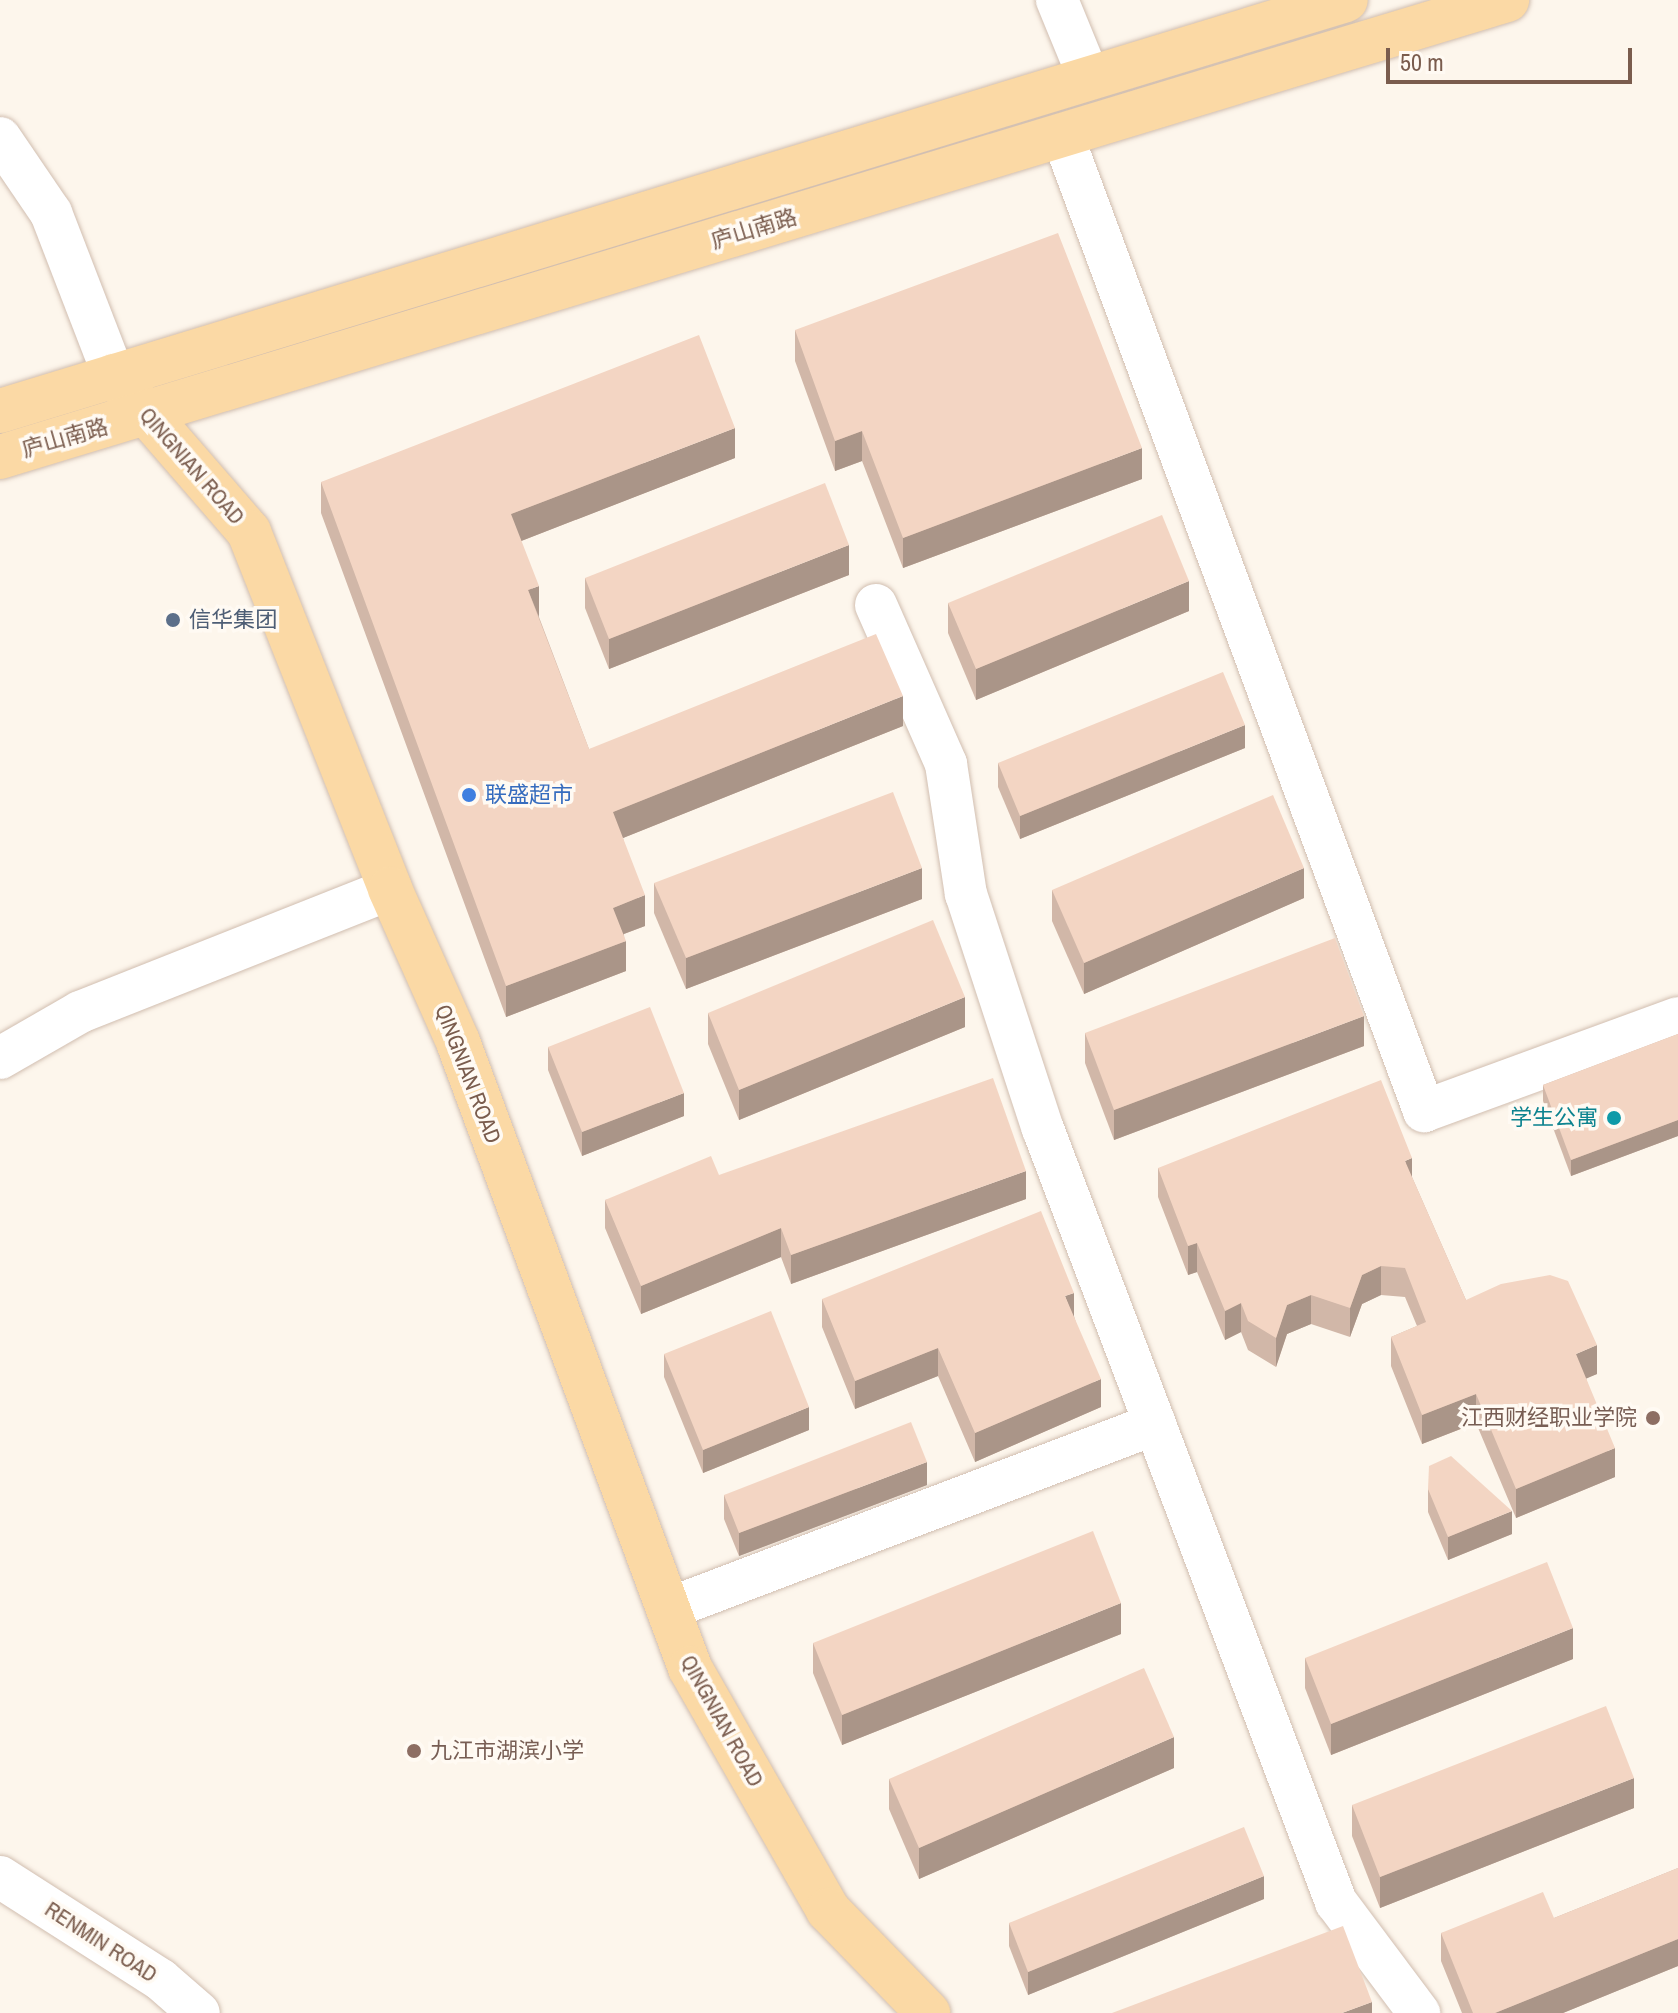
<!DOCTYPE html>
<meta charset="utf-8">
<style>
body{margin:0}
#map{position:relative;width:1678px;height:2013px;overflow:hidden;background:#fdf6ec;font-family:"Archivo Narrow","Noto Sans SC",sans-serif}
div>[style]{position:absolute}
.roads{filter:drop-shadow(0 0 2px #d1beb0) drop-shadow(0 0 2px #d1beb0)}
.minor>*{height:42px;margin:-21px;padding:0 21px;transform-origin:21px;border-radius:21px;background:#fff}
.major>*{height:44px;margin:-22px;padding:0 22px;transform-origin:22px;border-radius:22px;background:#fbd9a5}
.wall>*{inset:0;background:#d1b7a8}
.shaded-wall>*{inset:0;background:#aa9588}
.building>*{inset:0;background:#f3d5c3}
.dots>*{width:22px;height:22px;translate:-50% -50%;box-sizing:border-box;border:4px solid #fffaf3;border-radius:50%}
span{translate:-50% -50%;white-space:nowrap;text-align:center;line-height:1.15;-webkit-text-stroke:7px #fffaf3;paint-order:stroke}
.street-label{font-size:22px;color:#7a5c4d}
.service-label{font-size:22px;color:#4e5e75}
.left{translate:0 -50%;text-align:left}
.shop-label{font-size:22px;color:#366cbe}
.culture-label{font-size:22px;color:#0d838f}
.right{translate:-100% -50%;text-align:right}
.education-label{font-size:22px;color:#785e54}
.scale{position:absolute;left:1386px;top:48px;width:246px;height:36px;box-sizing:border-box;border:4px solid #7a5c4d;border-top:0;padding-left:10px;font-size:24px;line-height:28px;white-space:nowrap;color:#7a5c4d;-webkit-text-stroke:6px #fffaf3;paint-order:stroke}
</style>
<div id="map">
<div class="roads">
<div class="minor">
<i style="left:1057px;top:0;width:84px;rotate:67.7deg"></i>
<i style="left:1063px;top:137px;width:1039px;rotate:69.66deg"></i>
<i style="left:1424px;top:1111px;width:270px;rotate:-20.1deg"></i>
<i style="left:0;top:138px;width:91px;rotate:55.8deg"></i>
<i style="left:51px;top:213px;width:175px;rotate:68.9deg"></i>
<i style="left:876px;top:605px;width:174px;rotate:66.2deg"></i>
<i style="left:946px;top:764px;width:132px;rotate:81.3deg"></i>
<i style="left:966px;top:894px;width:247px;rotate:71.9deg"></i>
<i style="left:1043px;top:1129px;width:827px;rotate:69.24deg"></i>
<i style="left:1336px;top:1902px;width:139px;rotate:53.2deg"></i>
<i style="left:0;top:1058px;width:92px;rotate:-29.9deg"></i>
<i style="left:80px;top:1012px;width:334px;rotate:-21.6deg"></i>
<i style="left:668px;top:1609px;width:521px;rotate:-20.8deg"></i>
<i style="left:0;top:1877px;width:191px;rotate:32.6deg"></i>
<i style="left:161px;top:1980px;width:50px;rotate:41deg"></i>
</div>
<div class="major">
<i style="left:114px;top:376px;width:206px;rotate:49.1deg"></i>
<i style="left:249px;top:532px;width:384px;rotate:68.4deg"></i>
<i style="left:390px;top:889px;width:167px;rotate:66deg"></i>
<i style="left:458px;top:1042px;width:668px;rotate:69.66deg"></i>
<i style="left:690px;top:1668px;width:279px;rotate:60.3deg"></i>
<i style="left:828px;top:1910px;width:144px;rotate:45.8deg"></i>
<i style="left:0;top:411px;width:1407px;rotate:-16.98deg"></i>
<i style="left:0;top:457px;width:1575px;rotate:-16.87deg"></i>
</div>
</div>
<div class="wall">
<i style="clip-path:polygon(795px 330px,1142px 479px,903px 568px,862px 461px,835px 471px,795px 361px)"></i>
<i style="clip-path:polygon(735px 458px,521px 541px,539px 617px,589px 749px,903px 726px,623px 838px,645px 926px,624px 934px,626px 971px,506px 1017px,321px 513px,321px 482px)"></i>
<i style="clip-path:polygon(849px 575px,609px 669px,585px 608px,585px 578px)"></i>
<i style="clip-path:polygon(948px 603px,1189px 611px,976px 700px,948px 633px)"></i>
<i style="clip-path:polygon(1245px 748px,1020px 839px,998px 787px,998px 763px)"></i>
<i style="clip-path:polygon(654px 883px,922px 899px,686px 989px,654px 913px)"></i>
<i style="clip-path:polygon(1052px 890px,1304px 898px,1084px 994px,1052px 921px)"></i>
<i style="clip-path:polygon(708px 1013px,965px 1027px,739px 1120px,708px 1044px)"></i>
<i style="clip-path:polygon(1085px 1033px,1364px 1046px,1114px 1140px,1085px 1063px)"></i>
<i style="clip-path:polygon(1678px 1034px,1678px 1136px,1571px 1176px,1543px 1101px,1543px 1085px)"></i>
<i style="clip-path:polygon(548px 1047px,684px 1116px,582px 1156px,548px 1070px)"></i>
<i style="clip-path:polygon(1158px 1168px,1412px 1177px,1466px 1300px,1597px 1374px,1586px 1378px,1615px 1477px,1516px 1518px,1476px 1423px,1422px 1444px,1391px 1366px,1391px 1337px,1417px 1326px,1405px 1297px,1381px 1295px,1362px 1304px,1350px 1337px,1311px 1324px,1287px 1334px,1276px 1367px,1248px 1350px,1241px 1332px,1225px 1340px,1197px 1272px,1188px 1275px,1158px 1197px)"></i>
<i style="clip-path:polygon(719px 1175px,1026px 1199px,791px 1284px,781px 1257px,641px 1314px,605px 1228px,605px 1200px)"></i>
<i style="clip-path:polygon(822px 1299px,1074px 1316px,1101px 1407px,975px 1462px,938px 1376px,855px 1409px,822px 1327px)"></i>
<i style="clip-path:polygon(664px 1354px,809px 1430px,703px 1473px,664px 1377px)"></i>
<i style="clip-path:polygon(927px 1485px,739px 1556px,724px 1519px,724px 1495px)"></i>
<i style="clip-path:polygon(1428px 1489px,1512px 1534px,1448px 1560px,1428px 1512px)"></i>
<i style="clip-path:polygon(1121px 1634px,842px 1745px,813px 1673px,813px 1643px)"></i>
<i style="clip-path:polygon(1305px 1658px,1573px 1659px,1331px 1755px,1305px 1688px)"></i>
<i style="clip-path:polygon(1174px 1768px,919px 1879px,889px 1809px,889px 1779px)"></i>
<i style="clip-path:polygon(1352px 1805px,1634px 1808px,1380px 1908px,1352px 1836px)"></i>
<i style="clip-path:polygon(1678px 1868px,1678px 1966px,1563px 2013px,1462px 2013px,1441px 1961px,1441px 1933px,1554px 1918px)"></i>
<i style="clip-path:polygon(1264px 1899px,1028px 1995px,1009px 1946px,1009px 1923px)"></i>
</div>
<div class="shaded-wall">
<i style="clip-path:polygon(735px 428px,735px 458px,511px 545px,511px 514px)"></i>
<i style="clip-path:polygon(862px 431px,862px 461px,835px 471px,835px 441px)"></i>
<i style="clip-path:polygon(1142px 448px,1142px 479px,903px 568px,903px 538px)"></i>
<i style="clip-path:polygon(849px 545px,849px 575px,609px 669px,609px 639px)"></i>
<i style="clip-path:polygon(1189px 581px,1189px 611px,976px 700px,976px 669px)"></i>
<i style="clip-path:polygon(539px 586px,539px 617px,528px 590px)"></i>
<i style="clip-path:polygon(903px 696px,903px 726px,613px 842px,613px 812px)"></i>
<i style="clip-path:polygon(1245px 725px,1245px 748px,1020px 839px,1020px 816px)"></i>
<i style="clip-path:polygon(922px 868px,922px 899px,686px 989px,686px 958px)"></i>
<i style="clip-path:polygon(1304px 868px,1304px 898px,1084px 994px,1084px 963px)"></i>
<i style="clip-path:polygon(645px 895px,645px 926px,613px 938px,613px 908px)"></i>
<i style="clip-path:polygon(626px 941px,626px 971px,506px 1017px,506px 986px)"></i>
<i style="clip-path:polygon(965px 997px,965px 1027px,739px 1120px,739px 1090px)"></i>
<i style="clip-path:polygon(1364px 1016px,1364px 1046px,1114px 1140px,1114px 1110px)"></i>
<i style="clip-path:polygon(684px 1093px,684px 1116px,582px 1156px,582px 1132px)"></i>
<i style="clip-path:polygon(1678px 1120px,1678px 1136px,1571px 1176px,1571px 1160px)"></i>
<i style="clip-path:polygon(1412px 1158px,1412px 1187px,1405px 1161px)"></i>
<i style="clip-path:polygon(1026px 1171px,1026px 1199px,791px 1284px,791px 1255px)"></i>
<i style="clip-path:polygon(781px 1228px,781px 1257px,641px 1314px,641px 1286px)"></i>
<i style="clip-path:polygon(1197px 1243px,1197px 1272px,1188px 1275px,1188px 1246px)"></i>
<i style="clip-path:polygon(1381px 1266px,1381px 1295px,1362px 1304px,1350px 1337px,1350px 1308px,1362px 1275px)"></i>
<i style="clip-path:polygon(1074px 1293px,1074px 1321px,1065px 1296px)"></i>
<i style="clip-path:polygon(1311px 1295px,1311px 1324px,1287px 1334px,1276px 1367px,1276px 1338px,1287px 1305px)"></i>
<i style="clip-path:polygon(1241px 1303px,1241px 1332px,1225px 1340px,1225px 1311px)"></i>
<i style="clip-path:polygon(1597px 1345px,1597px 1374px,1576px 1383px,1576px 1354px)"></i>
<i style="clip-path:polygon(938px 1348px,938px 1376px,855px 1409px,855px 1381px)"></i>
<i style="clip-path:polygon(1101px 1379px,1101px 1407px,975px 1462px,975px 1433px)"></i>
<i style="clip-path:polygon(1476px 1394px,1476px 1423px,1422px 1444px,1422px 1415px)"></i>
<i style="clip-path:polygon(809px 1407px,809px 1430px,703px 1473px,703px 1450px)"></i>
<i style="clip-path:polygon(1615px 1448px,1615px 1477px,1516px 1518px,1516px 1489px)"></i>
<i style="clip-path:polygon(927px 1462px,927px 1485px,739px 1556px,739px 1533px)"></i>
<i style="clip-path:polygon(1512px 1511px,1512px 1534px,1448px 1560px,1448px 1537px)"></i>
<i style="clip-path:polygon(1121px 1603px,1121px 1634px,842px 1745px,842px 1715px)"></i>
<i style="clip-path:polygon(1573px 1628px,1573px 1659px,1331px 1755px,1331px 1724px)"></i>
<i style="clip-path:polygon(1174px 1737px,1174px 1768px,919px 1879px,919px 1848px)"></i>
<i style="clip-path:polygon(1634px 1778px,1634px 1808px,1380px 1908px,1380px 1877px)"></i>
<i style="clip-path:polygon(1264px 1876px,1264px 1899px,1028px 1995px,1028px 1972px)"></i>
<i style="clip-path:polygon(1678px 1939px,1678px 1966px,1563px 2013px,1495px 2013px)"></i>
<i style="clip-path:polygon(1372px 2002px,1372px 2013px,1342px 2013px)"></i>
</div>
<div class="building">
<i style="clip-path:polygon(1058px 233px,1142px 448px,903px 538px,862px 431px,835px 441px,795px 330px)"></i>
<i style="clip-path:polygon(699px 335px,735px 428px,511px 514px,539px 586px,528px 590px,589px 749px,876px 634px,903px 696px,613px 812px,645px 895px,613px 908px,626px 941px,506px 986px,321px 482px)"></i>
<i style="clip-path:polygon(825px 483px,849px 545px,609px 639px,585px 578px)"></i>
<i style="clip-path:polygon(1162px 515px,1189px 581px,976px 669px,948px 603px)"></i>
<i style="clip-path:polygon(1223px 672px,1245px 725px,1020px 816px,998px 763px)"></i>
<i style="clip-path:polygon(893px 792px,922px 868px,686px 958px,654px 883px)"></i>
<i style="clip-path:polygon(1273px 795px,1304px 868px,1084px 963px,1052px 890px)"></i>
<i style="clip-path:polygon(933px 920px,965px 997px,739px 1090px,708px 1013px)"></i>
<i style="clip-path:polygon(1335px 938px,1364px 1016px,1114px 1110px,1085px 1033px)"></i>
<i style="clip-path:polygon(650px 1007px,684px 1093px,582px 1132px,548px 1047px)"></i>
<i style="clip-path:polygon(1678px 1034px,1678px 1120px,1571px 1160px,1543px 1085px)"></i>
<i style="clip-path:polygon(993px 1078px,1026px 1171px,791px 1255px,781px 1228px,641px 1286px,605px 1200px,711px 1156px,719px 1175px)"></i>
<i style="clip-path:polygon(1381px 1080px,1412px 1158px,1405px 1161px,1466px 1300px,1501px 1284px,1550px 1275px,1568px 1281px,1597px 1345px,1576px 1354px,1615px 1448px,1516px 1489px,1476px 1394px,1422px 1415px,1391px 1337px,1426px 1322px,1405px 1268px,1381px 1266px,1362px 1275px,1350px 1308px,1311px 1295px,1287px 1305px,1276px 1338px,1248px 1321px,1241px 1303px,1225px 1311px,1197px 1243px,1188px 1246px,1158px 1168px)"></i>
<i style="clip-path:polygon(1041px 1211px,1074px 1293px,1065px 1296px,1101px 1379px,975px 1433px,938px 1348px,855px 1381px,822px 1299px)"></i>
<i style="clip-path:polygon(771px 1311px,809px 1407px,703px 1450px,664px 1354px)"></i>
<i style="clip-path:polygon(911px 1422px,927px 1462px,739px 1533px,724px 1495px)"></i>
<i style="clip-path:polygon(1451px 1456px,1512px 1511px,1448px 1537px,1428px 1489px,1429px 1466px)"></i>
<i style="clip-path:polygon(1093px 1531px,1121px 1603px,842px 1715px,813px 1643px)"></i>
<i style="clip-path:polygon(1547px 1562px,1573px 1628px,1331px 1724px,1305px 1658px)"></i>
<i style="clip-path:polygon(1144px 1668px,1174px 1737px,919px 1848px,889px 1779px)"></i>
<i style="clip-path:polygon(1606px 1706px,1634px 1778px,1380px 1877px,1352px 1805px)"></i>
<i style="clip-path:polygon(1244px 1827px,1264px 1876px,1028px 1972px,1009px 1923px)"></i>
<i style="clip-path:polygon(1678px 1868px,1678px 1939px,1495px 2013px,1473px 2013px,1441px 1933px,1543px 1892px,1554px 1918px)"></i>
<i style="clip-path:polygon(1343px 1926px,1372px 2002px,1342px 2013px,1112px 2013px)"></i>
</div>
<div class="dots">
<i style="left:173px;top:620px;background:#5c6f8a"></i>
<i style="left:469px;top:795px;background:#3f7fe0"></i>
<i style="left:1614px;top:1118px;background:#0f9aa8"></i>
<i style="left:1653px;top:1418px;background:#8d6e63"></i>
<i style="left:414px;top:1751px;background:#8d6e63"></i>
</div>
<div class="street-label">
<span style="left:754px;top:229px;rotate:-17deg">庐山南路</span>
<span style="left:65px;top:438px;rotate:-16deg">庐山南路</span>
<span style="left:192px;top:466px;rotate:49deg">QINGNIAN ROAD</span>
<span style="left:468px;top:1074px;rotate:69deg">QINGNIAN ROAD</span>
<span style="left:722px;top:1721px;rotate:61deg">QINGNIAN ROAD</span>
<span style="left:101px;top:1942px;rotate:33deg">RENMIN ROAD</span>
</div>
<div class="service-label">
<span class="left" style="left:189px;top:620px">信华集团</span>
</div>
<div class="shop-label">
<span class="left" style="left:485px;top:795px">联盛超市</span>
</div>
<div class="culture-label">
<span class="right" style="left:1598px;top:1118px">学生公寓</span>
</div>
<div class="education-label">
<span class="right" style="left:1637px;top:1418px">江西财经职业学院</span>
<span class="left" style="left:430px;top:1751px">九江市湖滨小学</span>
</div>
<div class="scale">50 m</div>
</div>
